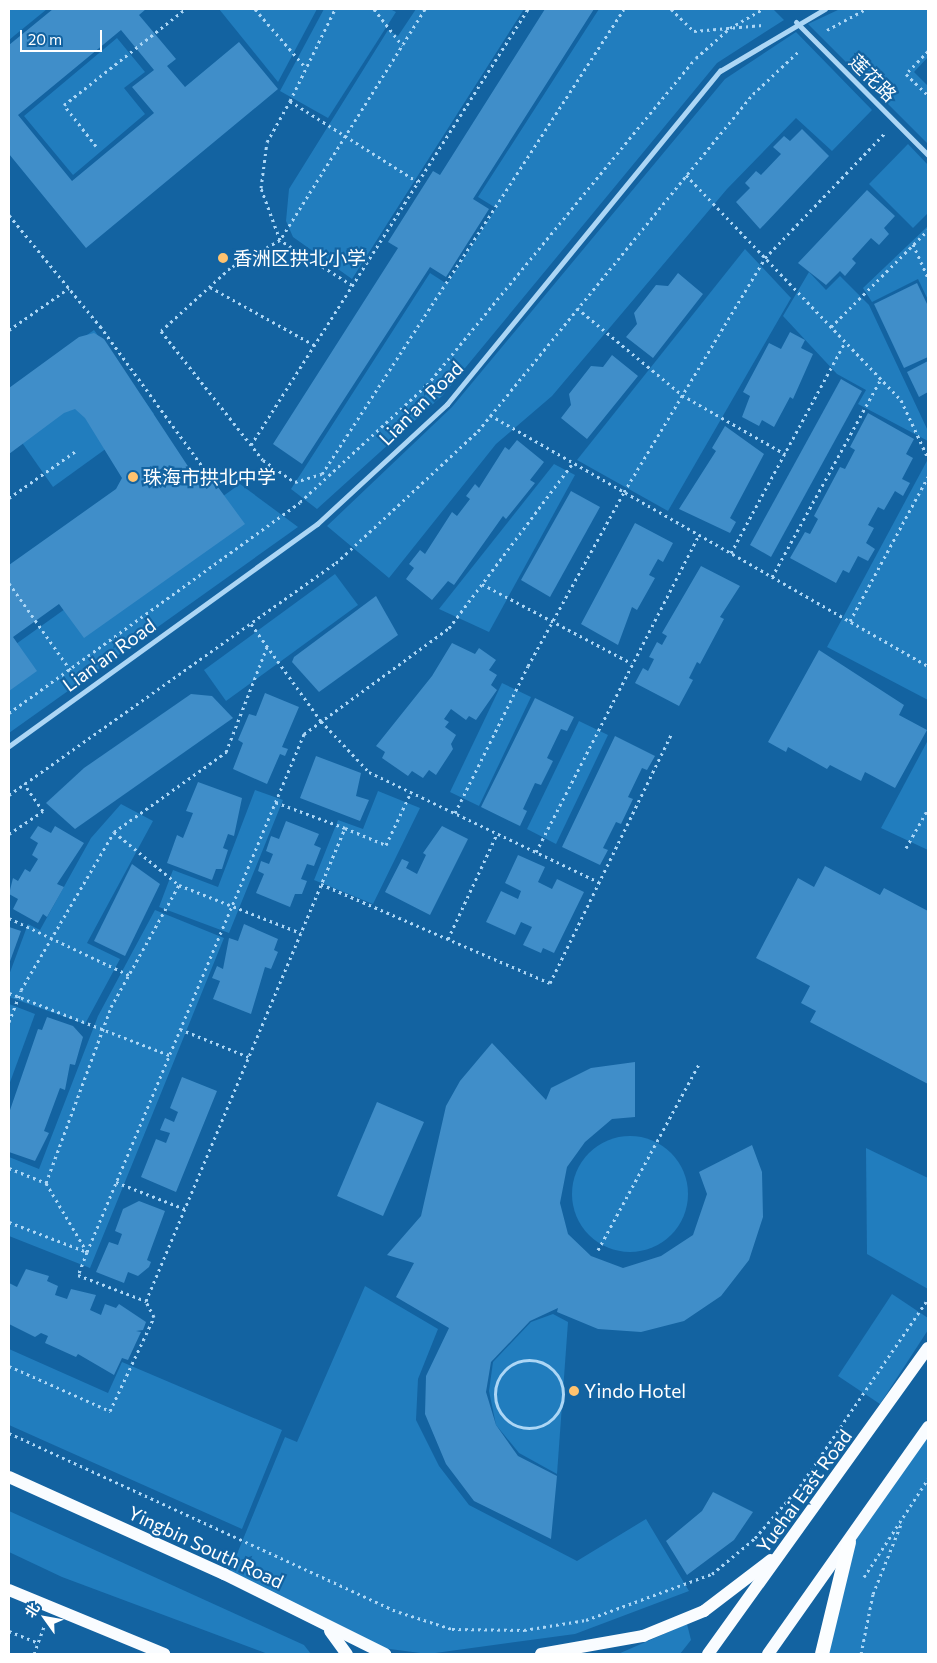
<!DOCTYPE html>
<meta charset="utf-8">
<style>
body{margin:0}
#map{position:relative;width:937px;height:1663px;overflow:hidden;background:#1363a1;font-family:Commissioner,"Noto Sans SC",sans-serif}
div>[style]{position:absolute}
.green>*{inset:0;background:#217dbe}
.round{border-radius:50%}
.building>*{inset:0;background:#408ec9}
.path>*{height:3px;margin-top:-1.5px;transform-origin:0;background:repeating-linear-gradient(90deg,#acd6f5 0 2.5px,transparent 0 6.5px)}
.path>.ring{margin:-1.5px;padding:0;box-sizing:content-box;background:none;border:3px solid #acd6f5;border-radius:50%}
.minor>*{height:5px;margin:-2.5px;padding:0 2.5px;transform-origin:2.5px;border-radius:2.5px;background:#acd6f5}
.primary>*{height:12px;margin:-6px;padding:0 6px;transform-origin:6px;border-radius:6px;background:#f9fcff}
.trunk>*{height:14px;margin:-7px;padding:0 7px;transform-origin:7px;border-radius:7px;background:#fcfeff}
.dots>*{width:14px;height:14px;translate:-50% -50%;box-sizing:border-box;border:2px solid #1363a1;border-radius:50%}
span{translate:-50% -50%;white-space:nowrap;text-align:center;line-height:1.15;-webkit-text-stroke:4.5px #1363a1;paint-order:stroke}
.street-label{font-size:19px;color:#fff}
.poi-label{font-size:19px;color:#fff}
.left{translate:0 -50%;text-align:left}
.frame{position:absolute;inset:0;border:10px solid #fff;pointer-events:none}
.north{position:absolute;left:20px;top:1593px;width:50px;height:50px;-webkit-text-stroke:4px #1363a1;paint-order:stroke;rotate:302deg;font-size:14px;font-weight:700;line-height:20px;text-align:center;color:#fff}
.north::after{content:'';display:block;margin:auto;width:18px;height:22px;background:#fff;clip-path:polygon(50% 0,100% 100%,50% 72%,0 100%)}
.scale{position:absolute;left:20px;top:30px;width:82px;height:22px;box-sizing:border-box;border:2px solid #fff;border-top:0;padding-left:6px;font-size:15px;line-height:18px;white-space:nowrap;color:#fff;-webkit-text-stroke:4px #1363a1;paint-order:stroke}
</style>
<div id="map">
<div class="green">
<i style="clip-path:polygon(9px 9px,47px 9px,9px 40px)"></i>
<i style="clip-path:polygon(219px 9px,317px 9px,278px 82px)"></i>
<i style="clip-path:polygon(324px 9px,390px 9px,396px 12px,328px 118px,280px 91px)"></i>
<i style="clip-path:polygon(416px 9px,524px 9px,352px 279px,293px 237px,286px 221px,289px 189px,388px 30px,398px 36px)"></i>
<i style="clip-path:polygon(599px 9px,773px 9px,784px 20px,717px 63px,442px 396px,317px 509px,291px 489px,430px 273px,447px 284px,496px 208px,478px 197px)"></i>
<i style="clip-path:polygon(840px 9px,928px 9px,928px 57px,914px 72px,928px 86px,928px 144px,808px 24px)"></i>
<i style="clip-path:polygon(796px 32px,872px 110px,832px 151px,796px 118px,727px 189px,552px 396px,496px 444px,389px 578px,327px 526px,452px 407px,725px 79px)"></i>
<i style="clip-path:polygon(117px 38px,145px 72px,124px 88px,145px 114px,73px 175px,24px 116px)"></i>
<i style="clip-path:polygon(908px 144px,928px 165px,928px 213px,913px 228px,869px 184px)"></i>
<i style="clip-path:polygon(928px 226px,928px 300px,918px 279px,872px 302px,863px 288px)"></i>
<i style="clip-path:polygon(745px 249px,791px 298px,668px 511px,577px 460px)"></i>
<i style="clip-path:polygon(809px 272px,826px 290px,840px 276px,869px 305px,928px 431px,928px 441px,858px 404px,866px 390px,837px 374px,783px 316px)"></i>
<i style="clip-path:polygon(94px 330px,154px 414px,53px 487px,9px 424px,9px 391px)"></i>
<i style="clip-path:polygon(928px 459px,928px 700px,827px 647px)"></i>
<i style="clip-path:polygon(554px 464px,575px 475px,489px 632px,439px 609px)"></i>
<i style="clip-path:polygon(240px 484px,298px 527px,9px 733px,9px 649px)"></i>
<i style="clip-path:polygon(335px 574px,358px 605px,226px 701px,204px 670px)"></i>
<i style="clip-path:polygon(502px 683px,531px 697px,479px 806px,450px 792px)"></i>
<i style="clip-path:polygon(579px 721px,608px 735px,556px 844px,527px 829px)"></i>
<i style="clip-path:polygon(928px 740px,928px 850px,881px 828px)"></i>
<i style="clip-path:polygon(255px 790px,283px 800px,229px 933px,159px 907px,173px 870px,218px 887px)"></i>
<i style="clip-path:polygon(378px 791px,420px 808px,373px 904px,314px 880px,338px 820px,363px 829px)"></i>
<i style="clip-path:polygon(121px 804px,153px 821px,87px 943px,120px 959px,85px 1024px,9px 997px,9px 975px,28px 924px,40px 930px,91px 838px)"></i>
<i style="clip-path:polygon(155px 910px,224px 938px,90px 1268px,9px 1236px,9px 1157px,39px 1169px,98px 1016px)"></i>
<i style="clip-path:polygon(9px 1004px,35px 1014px,9px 1085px)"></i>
<i class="round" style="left:572px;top:1136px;width:116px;height:116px"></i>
<i style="clip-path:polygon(866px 1148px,928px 1178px,928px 1289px,867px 1254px)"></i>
<i style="clip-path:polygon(365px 1286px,438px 1329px,418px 1379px,416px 1420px,439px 1466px,469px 1505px,577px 1561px,646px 1519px,689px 1591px,575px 1634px,428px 1654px,382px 1648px,230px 1571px,285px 1437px,297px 1442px)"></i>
<i style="clip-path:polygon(892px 1294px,928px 1318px,928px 1330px,880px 1404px,838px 1376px)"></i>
<i style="clip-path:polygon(553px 1314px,568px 1322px,557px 1474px,519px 1453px,496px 1425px,489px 1391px,493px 1362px,531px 1322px)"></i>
<i style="clip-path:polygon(9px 1349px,108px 1393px,122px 1362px,282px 1430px,242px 1529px,9px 1425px)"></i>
<i style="clip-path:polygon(928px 1436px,928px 1654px,826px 1654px,853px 1543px)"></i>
<i style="clip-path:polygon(9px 1511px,304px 1645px,311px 1654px,268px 1654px,62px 1577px,9px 1552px)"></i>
<i style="clip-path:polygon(687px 1624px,691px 1640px,680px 1654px,618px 1654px)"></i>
</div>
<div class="building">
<i style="clip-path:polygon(evenodd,53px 9px,146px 9px,139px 15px,176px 59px,167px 66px,185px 87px,239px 42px,278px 89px,86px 248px,9px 154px,9px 45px,53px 9px,121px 30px,154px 70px,132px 87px,154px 113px,72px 181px,18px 115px,121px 30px)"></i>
<i style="clip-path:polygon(545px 9px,594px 9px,473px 199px,489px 209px,446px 277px,430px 267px,302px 464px,273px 444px,398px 248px,388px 242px,433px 171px,440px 175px)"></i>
<i style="clip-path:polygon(802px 129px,829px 156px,760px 229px,736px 202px,750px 188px,745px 183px,756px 171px,761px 175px,781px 154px,773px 147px,784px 136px,790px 141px)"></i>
<i style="clip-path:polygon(867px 190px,895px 216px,884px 228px,889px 234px,879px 245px,871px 238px,852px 259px,856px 263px,845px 276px,840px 271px,826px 285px,798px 263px)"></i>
<i style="clip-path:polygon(678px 273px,703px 294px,653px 358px,626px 337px,637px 324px,634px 313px,656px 285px,668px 286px)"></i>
<i style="clip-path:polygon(917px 283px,928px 306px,928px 357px,904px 368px,874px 304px)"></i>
<i style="clip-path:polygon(790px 332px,805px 340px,801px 348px,813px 354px,793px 399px,790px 397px,774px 427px,762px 420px,759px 426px,742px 417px,750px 396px,743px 392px,769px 343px,781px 349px)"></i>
<i style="clip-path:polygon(94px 333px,104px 339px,199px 483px,215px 483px,245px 524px,84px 638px,59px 604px,13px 637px,37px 671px,9px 691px,9px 565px,116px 489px,122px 478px,85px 418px,75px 409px,64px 413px,9px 454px,9px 388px,79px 337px)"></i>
<i style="clip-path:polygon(612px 355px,638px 376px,587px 439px,561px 418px,571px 405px,569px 394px,591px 366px,603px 367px)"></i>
<i style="clip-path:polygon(928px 361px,928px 392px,919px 397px,907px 372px)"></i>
<i style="clip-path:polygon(841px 379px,862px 391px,771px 557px,750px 545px)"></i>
<i style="clip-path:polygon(868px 413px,914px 439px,906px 454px,913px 458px,902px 479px,910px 483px,903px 496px,895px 491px,884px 510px,878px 507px,868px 525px,874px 528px,866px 543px,875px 549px,868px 561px,858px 556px,849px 573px,843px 570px,836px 583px,790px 558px,805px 532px,810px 534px,818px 519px,814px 516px,840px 467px,845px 469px,855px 450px,850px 447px)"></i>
<i style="clip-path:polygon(725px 426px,764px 454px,730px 518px,736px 522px,730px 533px,679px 509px,716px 451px,712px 448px)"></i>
<i style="clip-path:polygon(517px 440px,544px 462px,530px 480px,535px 483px,506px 519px,503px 516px,454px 585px,448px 581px,432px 600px,406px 579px,414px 568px,409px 564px,420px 550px,425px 554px,452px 512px,457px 516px,470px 499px,466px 496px,475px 484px,479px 488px,505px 447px,509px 450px)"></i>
<i style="clip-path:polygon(571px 491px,600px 507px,550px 597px,521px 580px)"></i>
<i style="clip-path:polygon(635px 523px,673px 543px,663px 562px,658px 559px,649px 575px,655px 578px,637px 610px,632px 607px,618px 645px,581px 624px)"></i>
<i style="clip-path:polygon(701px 566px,740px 586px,720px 617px,724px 619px,700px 664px,697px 662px,689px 678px,693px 680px,679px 706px,635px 683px,643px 668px,648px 671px,654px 659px,649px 657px,657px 642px,662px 645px,667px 636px,662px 633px)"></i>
<i style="clip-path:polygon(376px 596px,398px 635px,319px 692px,292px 662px,294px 657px)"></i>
<i style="clip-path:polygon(452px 643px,475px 654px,479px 648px,496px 660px,489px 670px,497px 675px,491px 685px,497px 690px,476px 720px,469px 716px,466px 720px,451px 709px,444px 719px,449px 722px,445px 727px,456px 735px,451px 744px,453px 749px,436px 775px,429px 770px,423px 778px,412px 771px,408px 776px,382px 758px,385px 752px,376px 746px,432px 676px)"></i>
<i style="clip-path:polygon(819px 650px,904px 705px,899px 715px,927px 730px,895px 788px,865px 772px,861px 781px,830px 765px,827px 769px,788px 747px,786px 752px,768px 742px)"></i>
<i style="clip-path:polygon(265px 693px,299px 707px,282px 747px,288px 749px,285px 756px,280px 754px,267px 784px,233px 769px,243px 743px,238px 740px,249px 714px,256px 716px)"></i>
<i style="clip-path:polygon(191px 694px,212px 696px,233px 718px,75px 829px,46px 803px,84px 768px)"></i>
<i style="clip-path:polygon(535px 698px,574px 717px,567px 731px,561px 729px,547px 758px,553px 761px,541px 785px,535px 783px,523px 809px,527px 811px,520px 826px,481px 807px)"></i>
<i style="clip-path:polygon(615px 736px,655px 756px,647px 770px,642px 768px,628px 797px,633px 799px,621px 824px,616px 822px,603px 848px,608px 850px,600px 865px,562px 847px)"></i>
<i style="clip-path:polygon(316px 756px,361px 773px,356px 796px,369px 800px,360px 821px,300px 798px)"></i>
<i style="clip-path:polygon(198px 782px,242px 798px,234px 836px,228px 834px,223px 848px,228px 850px,222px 869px,216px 869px,212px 880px,167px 863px,177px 835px,183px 838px,193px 813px,186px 811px)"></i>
<i style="clip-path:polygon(286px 821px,319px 834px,314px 845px,321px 848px,314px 866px,307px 864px,301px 879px,307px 881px,302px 894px,295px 894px,290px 907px,256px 893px,264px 874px,258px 871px,261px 861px,269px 864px,273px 854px,266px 851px,271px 836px,279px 839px)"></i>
<i style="clip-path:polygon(38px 826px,51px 833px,55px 826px,84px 843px,57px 884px,64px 887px,47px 917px,43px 914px,38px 923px,13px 909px,18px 899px,9px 894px,13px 878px,18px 881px,25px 869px,30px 872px,38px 859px,32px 855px,38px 843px,30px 838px)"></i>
<i style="clip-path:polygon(442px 826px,468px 839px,430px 915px,385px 892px,402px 859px,409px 862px,406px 868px,417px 874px,426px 855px,423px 853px)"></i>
<i style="clip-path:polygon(518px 855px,545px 867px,538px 882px,552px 889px,557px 879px,584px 892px,554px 953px,543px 948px,541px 953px,523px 945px,532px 927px,521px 922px,515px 935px,486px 922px,501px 891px,518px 899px,521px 891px,505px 883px)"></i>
<i style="clip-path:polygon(132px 864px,160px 884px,125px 956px,94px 941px)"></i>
<i style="clip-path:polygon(825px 866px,880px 895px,884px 888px,928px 911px,928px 1084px,810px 1022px,816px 1011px,801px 1003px,810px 986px,756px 958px,798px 878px,814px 887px)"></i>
<i style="clip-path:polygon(244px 924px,278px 939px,274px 950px,278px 952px,271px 969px,265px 967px,251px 1014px,213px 999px,220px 981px,212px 978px,217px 966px,223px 969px,229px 938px,238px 941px)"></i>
<i style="clip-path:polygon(9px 927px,21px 931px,9px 964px)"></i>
<i style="clip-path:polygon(47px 1017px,73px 1026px,83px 1037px,75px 1065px,70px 1064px,65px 1090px,60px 1088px,44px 1131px,49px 1133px,35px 1161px,9px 1152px,9px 1113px,38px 1029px,42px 1030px)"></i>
<i style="clip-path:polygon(492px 1043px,546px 1100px,551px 1088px,591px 1068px,635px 1062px,635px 1117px,612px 1119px,585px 1142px,567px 1167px,560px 1203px,568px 1234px,591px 1256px,623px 1268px,661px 1256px,693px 1235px,707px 1194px,699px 1172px,752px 1145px,762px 1172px,763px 1217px,749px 1260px,721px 1296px,684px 1321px,641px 1332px,598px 1329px,557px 1312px,558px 1308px,530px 1321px,491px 1362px,486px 1392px,496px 1425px,518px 1456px,557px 1476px,551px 1539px,474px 1501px,446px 1464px,425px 1414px,426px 1376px,449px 1328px,396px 1297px,414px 1263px,387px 1255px,421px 1216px,446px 1106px,460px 1081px)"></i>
<i style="clip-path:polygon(182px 1077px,217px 1091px,176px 1192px,141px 1177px,156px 1139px,166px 1143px,170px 1133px,160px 1130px,165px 1118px,174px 1122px,178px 1112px,170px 1108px)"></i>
<i style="clip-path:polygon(377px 1102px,424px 1122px,383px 1216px,337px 1196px)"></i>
<i style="clip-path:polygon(139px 1201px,165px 1211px,147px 1260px,151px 1262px,149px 1267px,138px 1276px,128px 1272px,124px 1283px,96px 1272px,109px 1242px,118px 1245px,122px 1234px,115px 1231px,123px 1209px)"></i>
<i style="clip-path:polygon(26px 1269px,49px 1276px,47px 1281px,58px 1286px,55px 1295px,67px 1299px,71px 1289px,96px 1295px,90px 1310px,101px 1315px,105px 1304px,116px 1308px,119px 1304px,146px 1322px,143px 1330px,136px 1331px,141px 1332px,128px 1360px,122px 1358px,114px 1375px,78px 1354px,76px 1357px,45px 1343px,48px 1336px,41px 1333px,35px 1337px,9px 1324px,9px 1283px,17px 1287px)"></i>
<i style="clip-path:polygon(713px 1492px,753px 1512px,734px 1540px,687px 1575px,666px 1541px,702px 1511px)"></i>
</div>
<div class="path">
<i style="left:255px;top:9px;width:78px;rotate:49.2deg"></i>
<i style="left:374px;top:9px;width:46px;rotate:52.1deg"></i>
<i style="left:425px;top:9px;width:273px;rotate:122.1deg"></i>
<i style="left:280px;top:240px;width:57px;rotate:150.8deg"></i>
<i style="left:230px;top:268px;width:93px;rotate:137.6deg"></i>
<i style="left:161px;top:331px;width:164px;rotate:51.7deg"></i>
<i style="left:263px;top:460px;width:39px;rotate:35deg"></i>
<i style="left:295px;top:482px;width:28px;rotate:-17deg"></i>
<i style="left:322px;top:474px;width:554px;rotate:-57deg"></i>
<i style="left:671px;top:9px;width:32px;rotate:44deg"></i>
<i style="left:694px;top:31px;width:69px;rotate:-5deg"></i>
<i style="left:827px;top:30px;width:44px;rotate:-28.3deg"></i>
<i style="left:928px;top:51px;width:32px;rotate:134deg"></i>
<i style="left:906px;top:74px;width:30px;rotate:44deg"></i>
<i style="left:290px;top:101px;width:102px;rotate:-63.9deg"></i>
<i style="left:96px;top:146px;width:52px;rotate:-128deg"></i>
<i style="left:64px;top:105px;width:154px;rotate:-38.4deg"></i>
<i style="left:686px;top:175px;width:311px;rotate:46.3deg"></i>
<i style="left:901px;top:400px;width:64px;rotate:65deg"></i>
<i style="left:9px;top:215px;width:144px;rotate:50.7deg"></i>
<i style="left:100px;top:326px;width:188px;rotate:53.9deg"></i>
<i style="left:913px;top:244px;width:37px;rotate:66deg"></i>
<i style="left:352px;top:285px;width:85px;rotate:-148deg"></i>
<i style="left:280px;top:240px;width:55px;rotate:-110.1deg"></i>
<i style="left:261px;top:188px;width:46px;rotate:-82.6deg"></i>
<i style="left:267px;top:142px;width:47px;rotate:-60.7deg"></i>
<i style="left:290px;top:101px;width:151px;rotate:32.3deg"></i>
<i style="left:210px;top:287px;width:119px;rotate:29.1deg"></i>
<i style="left:577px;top:308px;width:136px;rotate:39.6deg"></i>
<i style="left:682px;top:395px;width:119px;rotate:29.8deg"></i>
<i style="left:831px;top:327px;width:137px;rotate:-45deg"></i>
<i style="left:9px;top:330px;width:73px;rotate:-35deg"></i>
<i style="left:490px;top:415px;width:505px;rotate:29.82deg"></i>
<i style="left:251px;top:445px;width:517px;rotate:-57.57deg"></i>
<i style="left:9px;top:498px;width:83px;rotate:-35.2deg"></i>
<i style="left:731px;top:553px;width:240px;rotate:-61.6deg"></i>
<i style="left:772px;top:577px;width:226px;rotate:-61.2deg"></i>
<i style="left:9px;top:583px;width:116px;rotate:54.8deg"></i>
<i style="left:482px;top:584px;width:169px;rotate:27.9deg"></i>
<i style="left:850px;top:621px;width:164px;rotate:-61.6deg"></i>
<i style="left:251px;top:624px;width:120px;rotate:54.2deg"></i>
<i style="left:321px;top:721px;width:70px;rotate:46.7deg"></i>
<i style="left:369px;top:772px;width:255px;rotate:25.6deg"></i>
<i style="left:9px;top:713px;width:359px;rotate:-35.9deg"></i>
<i style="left:300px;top:502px;width:173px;rotate:-42.7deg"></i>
<i style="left:427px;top:385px;width:423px;rotate:-50.6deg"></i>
<i style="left:696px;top:58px;width:45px;rotate:-41.4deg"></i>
<i style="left:730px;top:28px;width:38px;rotate:-30deg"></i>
<i style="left:9px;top:795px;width:401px;rotate:-35.4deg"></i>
<i style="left:336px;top:563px;width:194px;rotate:-42.9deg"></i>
<i style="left:478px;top:431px;width:435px;rotate:-50.8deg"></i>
<i style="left:753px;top:94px;width:64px;rotate:-43.1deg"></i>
<i style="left:455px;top:813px;width:164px;rotate:-63.6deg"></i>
<i style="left:528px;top:666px;width:199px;rotate:-61.1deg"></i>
<i style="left:624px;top:492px;width:273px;rotate:-58.9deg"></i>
<i style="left:765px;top:258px;width:173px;rotate:-46.2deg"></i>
<i style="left:345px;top:828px;width:44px;rotate:22.5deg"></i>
<i style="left:386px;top:845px;width:59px;rotate:-64.7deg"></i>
<i style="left:114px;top:832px;width:84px;rotate:39.2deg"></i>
<i style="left:9px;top:834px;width:41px;rotate:-34.1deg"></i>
<i style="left:43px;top:811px;width:33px;rotate:-125deg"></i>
<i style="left:906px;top:848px;width:45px;rotate:-60.6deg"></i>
<i style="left:536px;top:852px;width:356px;rotate:-62.8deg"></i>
<i style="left:321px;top:884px;width:249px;rotate:23.4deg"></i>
<i style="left:550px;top:983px;width:276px;rotate:-64deg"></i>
<i style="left:9px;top:918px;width:133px;rotate:25.4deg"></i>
<i style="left:448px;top:939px;width:116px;rotate:-65deg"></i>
<i style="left:9px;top:993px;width:172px;rotate:21.2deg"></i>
<i style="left:9px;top:1022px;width:34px;rotate:-69deg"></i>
<i style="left:21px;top:990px;width:183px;rotate:-59.5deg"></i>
<i style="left:114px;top:832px;width:138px;rotate:-35.5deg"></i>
<i style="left:226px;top:752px;width:113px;rotate:-68.7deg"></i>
<i style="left:180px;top:1029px;width:74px;rotate:22.1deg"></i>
<i style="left:9px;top:1168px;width:40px;rotate:22deg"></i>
<i style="left:46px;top:1183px;width:188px;rotate:-69.7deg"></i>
<i style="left:111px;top:1007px;width:140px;rotate:-60.9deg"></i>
<i style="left:179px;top:885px;width:131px;rotate:21.5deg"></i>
<i style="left:116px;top:1182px;width:74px;rotate:21.4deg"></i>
<i style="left:46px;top:1183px;width:80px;rotate:59.3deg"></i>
<i style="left:87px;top:1252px;width:25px;rotate:111deg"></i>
<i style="left:78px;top:1275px;width:73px;rotate:20.9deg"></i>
<i style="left:146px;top:1301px;width:513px;rotate:-67.18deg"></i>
<i style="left:345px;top:828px;width:75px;rotate:-159.6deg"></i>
<i style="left:9px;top:1222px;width:84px;rotate:21deg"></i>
<i style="left:87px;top:1252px;width:562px;rotate:-67.27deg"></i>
<i style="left:304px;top:734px;width:180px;rotate:-36.2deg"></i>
<i style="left:449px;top:628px;width:206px;rotate:-53.1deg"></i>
<i style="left:598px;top:1250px;width:212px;rotate:-61.5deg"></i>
<i class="ring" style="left:495px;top:1360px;width:65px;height:65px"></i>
<i style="left:9px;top:1366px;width:111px;rotate:24deg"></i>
<i style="left:110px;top:1411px;width:104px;rotate:-64.9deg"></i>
<i style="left:154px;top:1317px;width:18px;rotate:-117deg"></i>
<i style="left:9px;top:1433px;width:429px;rotate:24.7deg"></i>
<i style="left:399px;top:1612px;width:56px;rotate:17.8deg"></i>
<i style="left:452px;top:1629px;width:72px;rotate:0.8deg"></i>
<i style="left:524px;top:1630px;width:63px;rotate:-9.2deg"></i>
<i style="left:586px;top:1620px;width:134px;rotate:-20.1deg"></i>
<i style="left:712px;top:1574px;width:56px;rotate:-39.9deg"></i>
<i style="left:755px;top:1538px;width:69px;rotate:-49.1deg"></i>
<i style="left:800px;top:1486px;width:227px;rotate:-55.6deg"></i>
<i style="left:864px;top:1577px;width:117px;rotate:-56.9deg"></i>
<i style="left:9px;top:1631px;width:31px;rotate:22deg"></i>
<i style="left:34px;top:1654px;width:29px;rotate:-70deg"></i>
<i style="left:861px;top:1654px;width:61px;rotate:-78.7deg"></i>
<i style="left:873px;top:1594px;width:78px;rotate:-68.1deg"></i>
</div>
<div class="minor">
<i style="left:796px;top:22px;width:187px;rotate:45.2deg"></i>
<i style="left:9px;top:746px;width:380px;rotate:-35.8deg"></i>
<i style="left:317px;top:524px;width:177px;rotate:-42.7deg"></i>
<i style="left:447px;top:404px;width:431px;rotate:-50.7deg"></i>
<i style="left:720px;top:71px;width:122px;rotate:-30.6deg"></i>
</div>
<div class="primary">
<i style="left:9px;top:1477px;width:236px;rotate:24.3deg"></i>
<i style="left:224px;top:1574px;width:180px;rotate:26.4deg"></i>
<i style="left:9px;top:1590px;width:168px;rotate:22.4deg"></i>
<i style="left:330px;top:1631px;width:29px;rotate:54deg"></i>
<i style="left:541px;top:1654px;width:104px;rotate:-10deg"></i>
<i style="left:643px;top:1636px;width:66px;rotate:-22.3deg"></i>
<i style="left:704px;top:1611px;width:84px;rotate:-37.3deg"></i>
<i style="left:708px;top:1654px;width:377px;rotate:-54.3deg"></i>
<i style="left:768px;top:1654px;width:278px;rotate:-54.8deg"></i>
</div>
<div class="trunk">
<i style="left:822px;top:1654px;width:115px;rotate:-76.4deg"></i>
</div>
<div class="dots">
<i style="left:223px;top:258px;background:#ffc36f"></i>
<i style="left:133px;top:477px;background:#ffc36f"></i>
<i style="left:574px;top:1391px;background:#ffc36f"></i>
</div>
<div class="street-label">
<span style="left:873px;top:78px;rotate:45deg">莲花路</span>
<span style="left:421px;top:403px;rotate:-45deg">Lian'an Road</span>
<span style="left:109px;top:655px;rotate:-36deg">Lian'an Road</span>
<span style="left:804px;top:1491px;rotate:-54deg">Yuehai East Road</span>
<span style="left:206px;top:1547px;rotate:25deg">Yingbin South Road</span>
</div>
<div class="poi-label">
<span class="left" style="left:233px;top:258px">香洲区拱北小学</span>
<span class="left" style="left:143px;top:477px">珠海市拱北中学</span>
<span class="left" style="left:584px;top:1391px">Yindo Hotel</span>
</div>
<div class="frame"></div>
<div class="north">北</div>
<div class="scale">20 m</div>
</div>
